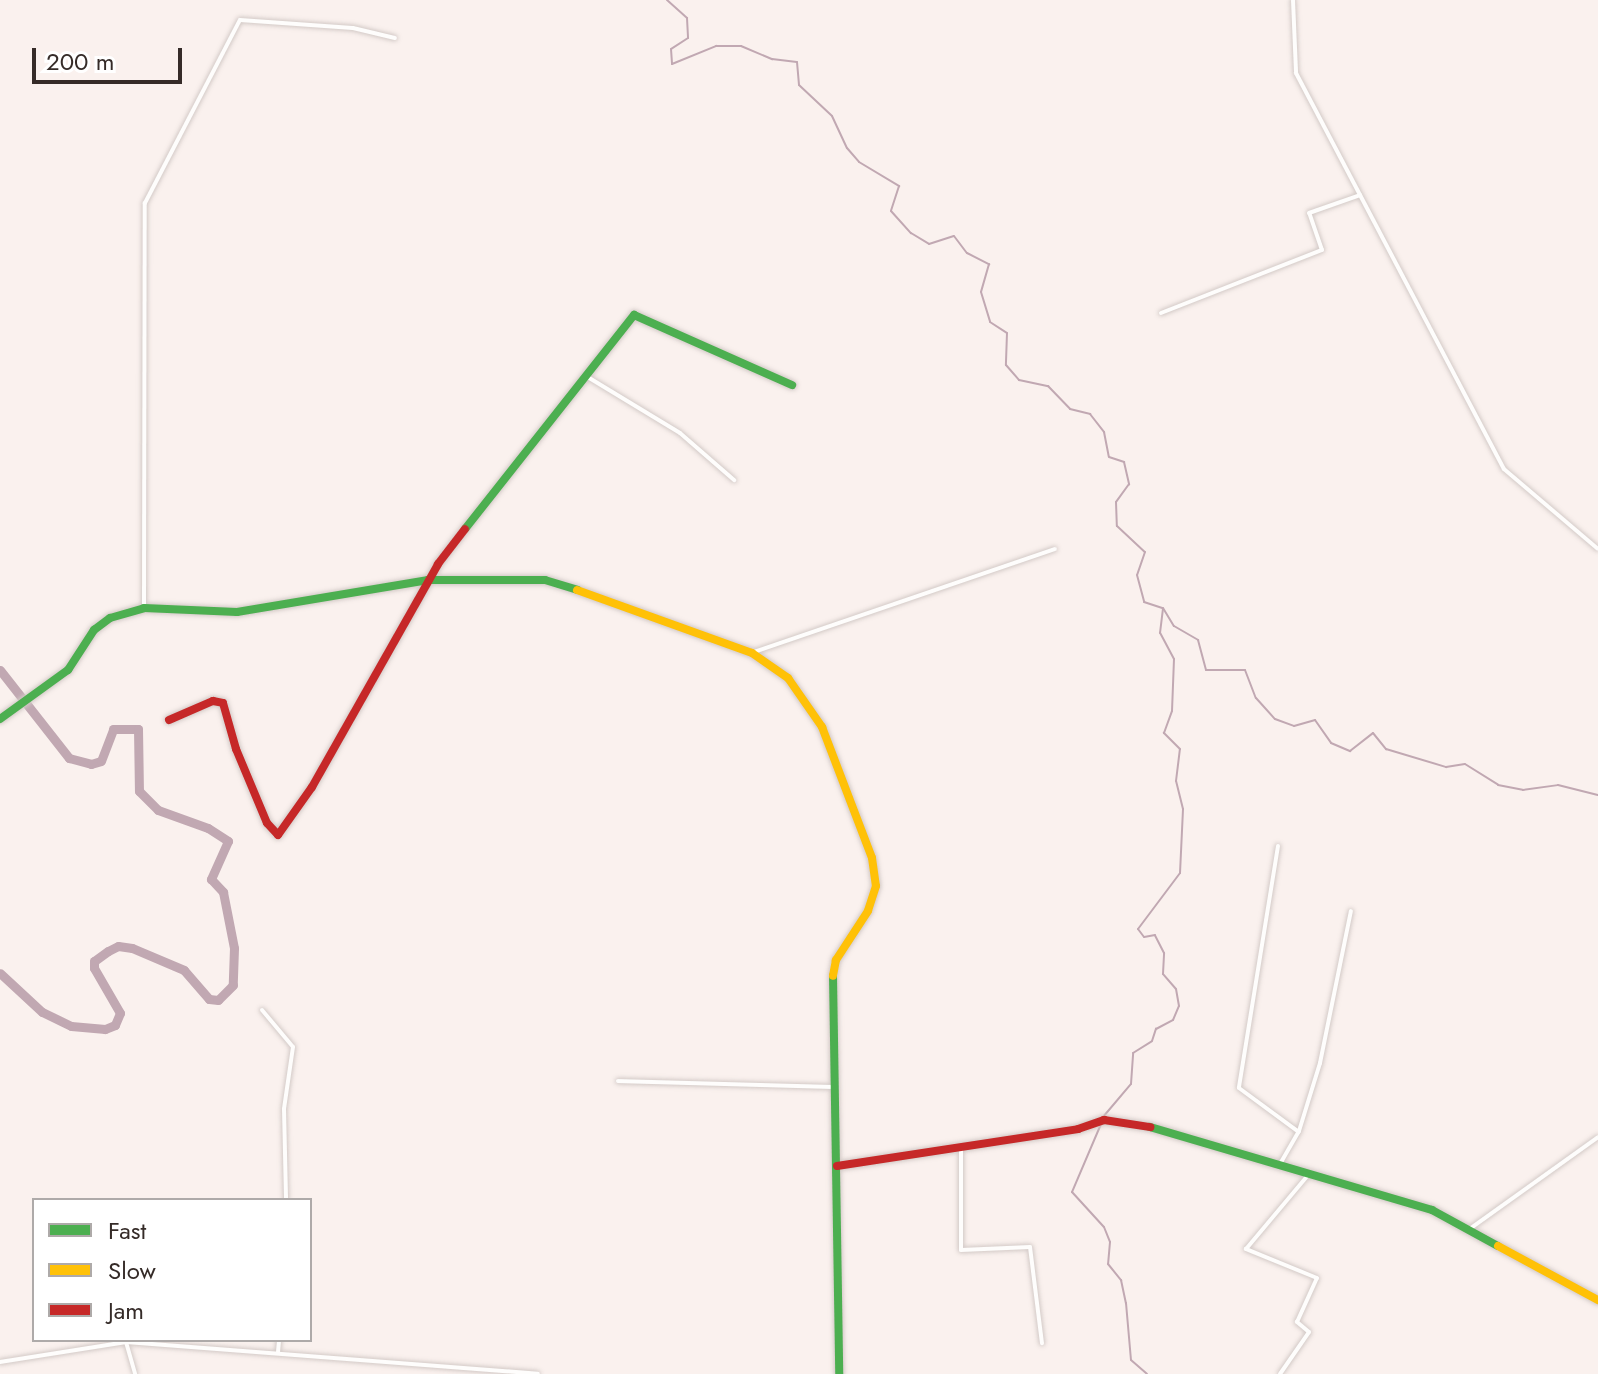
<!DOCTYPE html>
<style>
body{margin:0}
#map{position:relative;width:1598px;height:1374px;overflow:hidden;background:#faf1ee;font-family:Jost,sans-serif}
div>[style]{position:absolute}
.stream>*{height:2px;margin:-1px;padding:0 1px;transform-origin:1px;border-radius:1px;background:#c1a8b2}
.river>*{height:9px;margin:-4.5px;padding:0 4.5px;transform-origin:4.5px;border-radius:4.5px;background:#c1a8b2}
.roads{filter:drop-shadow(0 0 2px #d3cac7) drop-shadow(0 0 2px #d3cac7)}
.street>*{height:4px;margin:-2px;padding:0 2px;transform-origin:2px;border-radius:2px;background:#fefdfc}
.fast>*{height:8px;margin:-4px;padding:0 4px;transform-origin:4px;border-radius:4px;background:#4caf50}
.slow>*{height:8px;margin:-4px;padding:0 4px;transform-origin:4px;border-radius:4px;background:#ffc107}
.jam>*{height:8px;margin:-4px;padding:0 4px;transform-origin:4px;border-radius:4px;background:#c62828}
span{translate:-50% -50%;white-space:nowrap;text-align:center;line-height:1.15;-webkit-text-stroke:8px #fff;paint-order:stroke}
.legend{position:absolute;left:32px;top:1198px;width:280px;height:144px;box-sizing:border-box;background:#fff;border:2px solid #aeaaa9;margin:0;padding:10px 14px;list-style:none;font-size:24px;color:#352b28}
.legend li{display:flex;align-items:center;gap:16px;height:40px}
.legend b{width:40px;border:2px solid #aeaaa9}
.scale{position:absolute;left:32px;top:48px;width:150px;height:36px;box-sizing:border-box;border:4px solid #352b28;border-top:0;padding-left:10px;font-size:24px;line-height:28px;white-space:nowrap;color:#352b28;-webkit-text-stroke:6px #fff;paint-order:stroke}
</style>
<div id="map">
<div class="stream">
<i style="left:667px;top:0;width:27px;rotate:42deg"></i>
<i style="left:687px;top:18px;width:20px;rotate:87deg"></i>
<i style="left:688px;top:38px;width:20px;rotate:147deg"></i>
<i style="left:671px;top:49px;width:15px;rotate:86deg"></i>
<i style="left:672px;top:64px;width:48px;rotate:-22.2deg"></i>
<i style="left:716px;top:46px;width:25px"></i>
<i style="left:741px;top:46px;width:34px;rotate:23deg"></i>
<i style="left:772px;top:59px;width:25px;rotate:7deg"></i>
<i style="left:797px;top:62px;width:23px;rotate:85deg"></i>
<i style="left:799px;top:85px;width:45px;rotate:43.2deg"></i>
<i style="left:832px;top:116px;width:35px;rotate:65deg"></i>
<i style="left:847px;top:148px;width:18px;rotate:49deg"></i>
<i style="left:859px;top:162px;width:47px;rotate:31deg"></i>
<i style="left:899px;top:186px;width:26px;rotate:108deg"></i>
<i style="left:891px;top:211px;width:30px;rotate:48deg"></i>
<i style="left:911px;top:233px;width:21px;rotate:31deg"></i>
<i style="left:929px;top:244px;width:26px;rotate:-18deg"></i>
<i style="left:954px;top:236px;width:21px;rotate:53deg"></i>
<i style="left:967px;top:253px;width:25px;rotate:27deg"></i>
<i style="left:989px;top:264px;width:29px;rotate:106deg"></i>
<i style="left:981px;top:292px;width:31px;rotate:73deg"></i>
<i style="left:990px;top:322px;width:20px;rotate:33deg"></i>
<i style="left:1007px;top:333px;width:32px;rotate:92deg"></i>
<i style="left:1006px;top:365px;width:20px;rotate:49deg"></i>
<i style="left:1019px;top:380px;width:30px;rotate:12deg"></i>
<i style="left:1048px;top:386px;width:32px;rotate:46deg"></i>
<i style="left:1070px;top:409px;width:21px;rotate:14deg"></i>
<i style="left:1090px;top:414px;width:23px;rotate:52deg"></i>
<i style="left:1104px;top:432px;width:25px;rotate:79deg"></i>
<i style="left:1109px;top:457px;width:16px;rotate:18deg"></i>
<i style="left:1124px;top:462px;width:23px;rotate:77deg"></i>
<i style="left:1129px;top:484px;width:22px;rotate:126deg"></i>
<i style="left:1116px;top:502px;width:24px;rotate:88deg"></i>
<i style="left:1117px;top:526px;width:38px;rotate:43deg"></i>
<i style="left:1145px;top:552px;width:24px;rotate:109deg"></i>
<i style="left:1137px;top:575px;width:28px;rotate:75deg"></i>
<i style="left:1144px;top:602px;width:20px;rotate:18deg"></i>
<i style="left:1163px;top:608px;width:21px;rotate:59deg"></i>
<i style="left:1174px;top:626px;width:28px;rotate:30deg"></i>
<i style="left:1198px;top:640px;width:31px;rotate:75deg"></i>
<i style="left:1206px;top:670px;width:39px"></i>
<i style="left:1245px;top:670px;width:30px;rotate:69deg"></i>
<i style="left:1256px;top:698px;width:28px;rotate:48deg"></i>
<i style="left:1275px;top:719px;width:20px;rotate:20deg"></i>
<i style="left:1294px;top:726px;width:22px;rotate:-16deg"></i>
<i style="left:1315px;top:720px;width:28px;rotate:55deg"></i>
<i style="left:1331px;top:743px;width:21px;rotate:23deg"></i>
<i style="left:1350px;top:751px;width:29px;rotate:-38deg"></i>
<i style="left:1373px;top:733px;width:21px;rotate:51deg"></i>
<i style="left:1386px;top:749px;width:63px;rotate:16.7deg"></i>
<i style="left:1446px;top:767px;width:19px;rotate:-9deg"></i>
<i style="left:1465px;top:764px;width:39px;rotate:32deg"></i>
<i style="left:1498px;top:785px;width:25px;rotate:11deg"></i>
<i style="left:1523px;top:790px;width:35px;rotate:-8deg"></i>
<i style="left:1558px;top:785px;width:41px;rotate:14deg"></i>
<i style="left:1103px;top:1117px;width:43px;rotate:-49.7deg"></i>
<i style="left:1131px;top:1084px;width:31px;rotate:-86deg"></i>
<i style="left:1133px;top:1053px;width:22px;rotate:-32deg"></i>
<i style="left:1152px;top:1041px;width:13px;rotate:-72deg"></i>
<i style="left:1156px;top:1029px;width:19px;rotate:-28deg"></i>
<i style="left:1173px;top:1020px;width:15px;rotate:-67deg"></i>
<i style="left:1179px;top:1006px;width:17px;rotate:-100deg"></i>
<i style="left:1176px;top:989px;width:20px;rotate:-131deg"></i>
<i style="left:1163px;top:974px;width:21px;rotate:-87deg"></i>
<i style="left:1164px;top:953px;width:20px;rotate:-117deg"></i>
<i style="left:1155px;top:935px;width:11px;rotate:170deg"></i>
<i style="left:1144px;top:937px;width:10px;rotate:-127deg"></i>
<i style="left:1138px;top:929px;width:70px;rotate:-53.1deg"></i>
<i style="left:1180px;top:873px;width:64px;rotate:-87.3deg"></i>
<i style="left:1183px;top:809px;width:29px;rotate:-104deg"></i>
<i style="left:1176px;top:781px;width:32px;rotate:-83deg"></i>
<i style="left:1180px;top:749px;width:23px;rotate:-135deg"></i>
<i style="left:1164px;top:733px;width:23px;rotate:-70deg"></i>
<i style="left:1172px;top:711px;width:52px;rotate:-87.8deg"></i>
<i style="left:1174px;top:659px;width:30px;rotate:-118deg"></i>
<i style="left:1160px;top:633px;width:24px;rotate:-83deg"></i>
<i style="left:1101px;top:1124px;width:74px;rotate:113.1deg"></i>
<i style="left:1072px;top:1192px;width:47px;rotate:47.6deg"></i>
<i style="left:1104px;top:1227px;width:16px;rotate:68deg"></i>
<i style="left:1110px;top:1242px;width:22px;rotate:95deg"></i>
<i style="left:1108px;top:1264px;width:21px;rotate:51deg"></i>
<i style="left:1121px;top:1280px;width:24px;rotate:78deg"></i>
<i style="left:1126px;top:1303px;width:57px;rotate:85deg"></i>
<i style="left:1131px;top:1360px;width:21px;rotate:41deg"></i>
</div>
<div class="river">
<i style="left:0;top:670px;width:112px;rotate:51.9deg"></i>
<i style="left:69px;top:758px;width:23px;rotate:15deg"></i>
<i style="left:91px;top:764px;width:10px;rotate:-17deg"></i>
<i style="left:101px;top:761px;width:34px;rotate:-69deg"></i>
<i style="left:113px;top:729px;width:25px"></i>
<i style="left:138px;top:729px;width:62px;rotate:89.1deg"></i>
<i style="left:139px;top:791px;width:27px;rotate:45deg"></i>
<i style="left:158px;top:810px;width:53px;rotate:19.8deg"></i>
<i style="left:208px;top:828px;width:24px;rotate:33deg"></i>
<i style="left:228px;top:841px;width:42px;rotate:114.1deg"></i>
<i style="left:211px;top:879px;width:18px;rotate:47deg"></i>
<i style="left:223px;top:892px;width:57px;rotate:78.9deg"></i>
<i style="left:234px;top:948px;width:37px;rotate:92deg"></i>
<i style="left:233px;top:985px;width:21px;rotate:135deg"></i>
<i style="left:218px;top:1000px;width:9px;rotate:-174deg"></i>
<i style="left:209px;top:999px;width:38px;rotate:-131deg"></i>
<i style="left:184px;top:970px;width:56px;rotate:-157.1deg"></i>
<i style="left:132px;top:948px;width:14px;rotate:-172deg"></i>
<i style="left:118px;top:946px;width:11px;rotate:153deg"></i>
<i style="left:108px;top:951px;width:17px;rotate:144deg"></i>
<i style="left:94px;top:961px;width:7px;rotate:90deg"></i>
<i style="left:94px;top:968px;width:52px;rotate:60deg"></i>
<i style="left:120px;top:1013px;width:13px;rotate:113deg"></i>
<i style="left:115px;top:1025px;width:11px;rotate:158deg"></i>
<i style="left:105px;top:1029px;width:34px;rotate:-175deg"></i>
<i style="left:71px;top:1026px;width:32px;rotate:-154deg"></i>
<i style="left:42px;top:1012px;width:57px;rotate:-137.1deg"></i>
</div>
<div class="roads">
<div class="street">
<i style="left:1293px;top:0;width:73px;rotate:87.6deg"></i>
<i style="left:1296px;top:73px;width:447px;rotate:62.3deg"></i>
<i style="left:1504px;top:469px;width:123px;rotate:40.4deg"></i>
<i style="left:1161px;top:313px;width:173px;rotate:-21.4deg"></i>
<i style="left:1322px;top:250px;width:39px;rotate:-109deg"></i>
<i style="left:1309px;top:213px;width:54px;rotate:-19.4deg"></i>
<i style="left:586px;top:376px;width:110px;rotate:31.2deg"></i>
<i style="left:680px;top:433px;width:72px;rotate:41deg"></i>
<i style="left:144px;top:608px;width:405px;rotate:-89.9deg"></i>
<i style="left:145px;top:203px;width:206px;rotate:-62.6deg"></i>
<i style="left:240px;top:20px;width:113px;rotate:4deg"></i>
<i style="left:353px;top:28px;width:43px;rotate:13.4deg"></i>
<i style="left:754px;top:652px;width:318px;rotate:-18.9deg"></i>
<i style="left:1278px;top:846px;width:245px;rotate:99.2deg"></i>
<i style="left:1239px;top:1088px;width:74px;rotate:36.3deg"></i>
<i style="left:262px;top:1010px;width:48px;rotate:50deg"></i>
<i style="left:293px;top:1047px;width:63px;rotate:98.3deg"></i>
<i style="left:284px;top:1109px;width:91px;rotate:88.7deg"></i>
<i style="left:618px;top:1081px;width:213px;rotate:1.6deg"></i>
<i style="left:961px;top:1146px;width:104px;rotate:90deg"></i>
<i style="left:961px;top:1250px;width:69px;rotate:-2.5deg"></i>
<i style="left:1030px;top:1247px;width:97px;rotate:82.9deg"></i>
<i style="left:1280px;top:1164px;width:38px;rotate:-60deg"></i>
<i style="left:1299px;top:1131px;width:71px;rotate:-72.8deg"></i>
<i style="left:1320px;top:1063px;width:155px;rotate:-78.5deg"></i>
<i style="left:1471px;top:1228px;width:156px;rotate:-35.6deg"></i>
<i style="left:126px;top:1342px;width:33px;rotate:74deg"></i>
<i style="left:278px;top:1352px;width:12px;rotate:-85deg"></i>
<i style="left:0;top:1362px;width:128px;rotate:-9deg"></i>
<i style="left:126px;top:1342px;width:413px;rotate:4.4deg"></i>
<i style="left:1280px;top:1374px;width:51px;rotate:-55.4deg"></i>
<i style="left:1309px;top:1332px;width:16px;rotate:-140deg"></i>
<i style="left:1297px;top:1322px;width:48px;rotate:-65.6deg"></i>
<i style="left:1317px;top:1278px;width:77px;rotate:-157.8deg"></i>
<i style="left:1246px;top:1249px;width:98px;rotate:-50deg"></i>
</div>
<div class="fast">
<i style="left:465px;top:529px;width:273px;rotate:-51.7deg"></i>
<i style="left:634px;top:315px;width:173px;rotate:23.9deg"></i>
<i style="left:0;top:719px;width:84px;rotate:-35.8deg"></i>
<i style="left:68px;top:670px;width:48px;rotate:-57deg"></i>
<i style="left:94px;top:630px;width:20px;rotate:-37deg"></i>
<i style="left:110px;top:618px;width:35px;rotate:-16deg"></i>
<i style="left:144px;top:608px;width:93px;rotate:2.5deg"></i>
<i style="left:237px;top:612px;width:194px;rotate:-9.5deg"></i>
<i style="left:428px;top:580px;width:117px"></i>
<i style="left:545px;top:580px;width:34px;rotate:17deg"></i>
<i style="left:833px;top:976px;width:398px;rotate:89.1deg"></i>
<i style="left:1150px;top:1127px;width:294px;rotate:16.4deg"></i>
<i style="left:1432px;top:1210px;width:75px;rotate:28.6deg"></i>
</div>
<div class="slow">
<i style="left:577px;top:590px;width:186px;rotate:19.8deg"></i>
<i style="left:752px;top:653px;width:44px;rotate:34.8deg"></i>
<i style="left:788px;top:678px;width:60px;rotate:55.2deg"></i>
<i style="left:822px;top:727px;width:140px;rotate:69.1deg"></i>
<i style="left:872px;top:858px;width:28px;rotate:82deg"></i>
<i style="left:876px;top:886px;width:26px;rotate:108deg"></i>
<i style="left:868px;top:911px;width:59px;rotate:123.1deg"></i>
<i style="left:836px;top:960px;width:16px;rotate:101deg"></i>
<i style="left:1498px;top:1246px;width:114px;rotate:28.4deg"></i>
</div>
<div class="jam">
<i style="left:169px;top:720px;width:48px;rotate:-23.4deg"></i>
<i style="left:213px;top:701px;width:10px;rotate:11deg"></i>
<i style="left:223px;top:703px;width:48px;rotate:74.2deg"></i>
<i style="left:236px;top:749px;width:80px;rotate:67.3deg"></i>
<i style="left:267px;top:823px;width:16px;rotate:47deg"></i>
<i style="left:278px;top:835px;width:59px;rotate:-54.7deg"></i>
<i style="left:312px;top:787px;width:256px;rotate:-60.5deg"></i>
<i style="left:438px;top:564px;width:44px;rotate:-52.4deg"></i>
<i style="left:837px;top:1166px;width:244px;rotate:-8.7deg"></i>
<i style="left:1078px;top:1129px;width:28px;rotate:-19deg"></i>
<i style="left:1104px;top:1120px;width:47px;rotate:8.7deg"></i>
</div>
</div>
<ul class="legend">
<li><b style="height:10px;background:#4caf50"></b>Fast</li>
<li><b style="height:10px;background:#ffc107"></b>Slow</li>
<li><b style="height:10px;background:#c62828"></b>Jam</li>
</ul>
<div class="scale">200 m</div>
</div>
